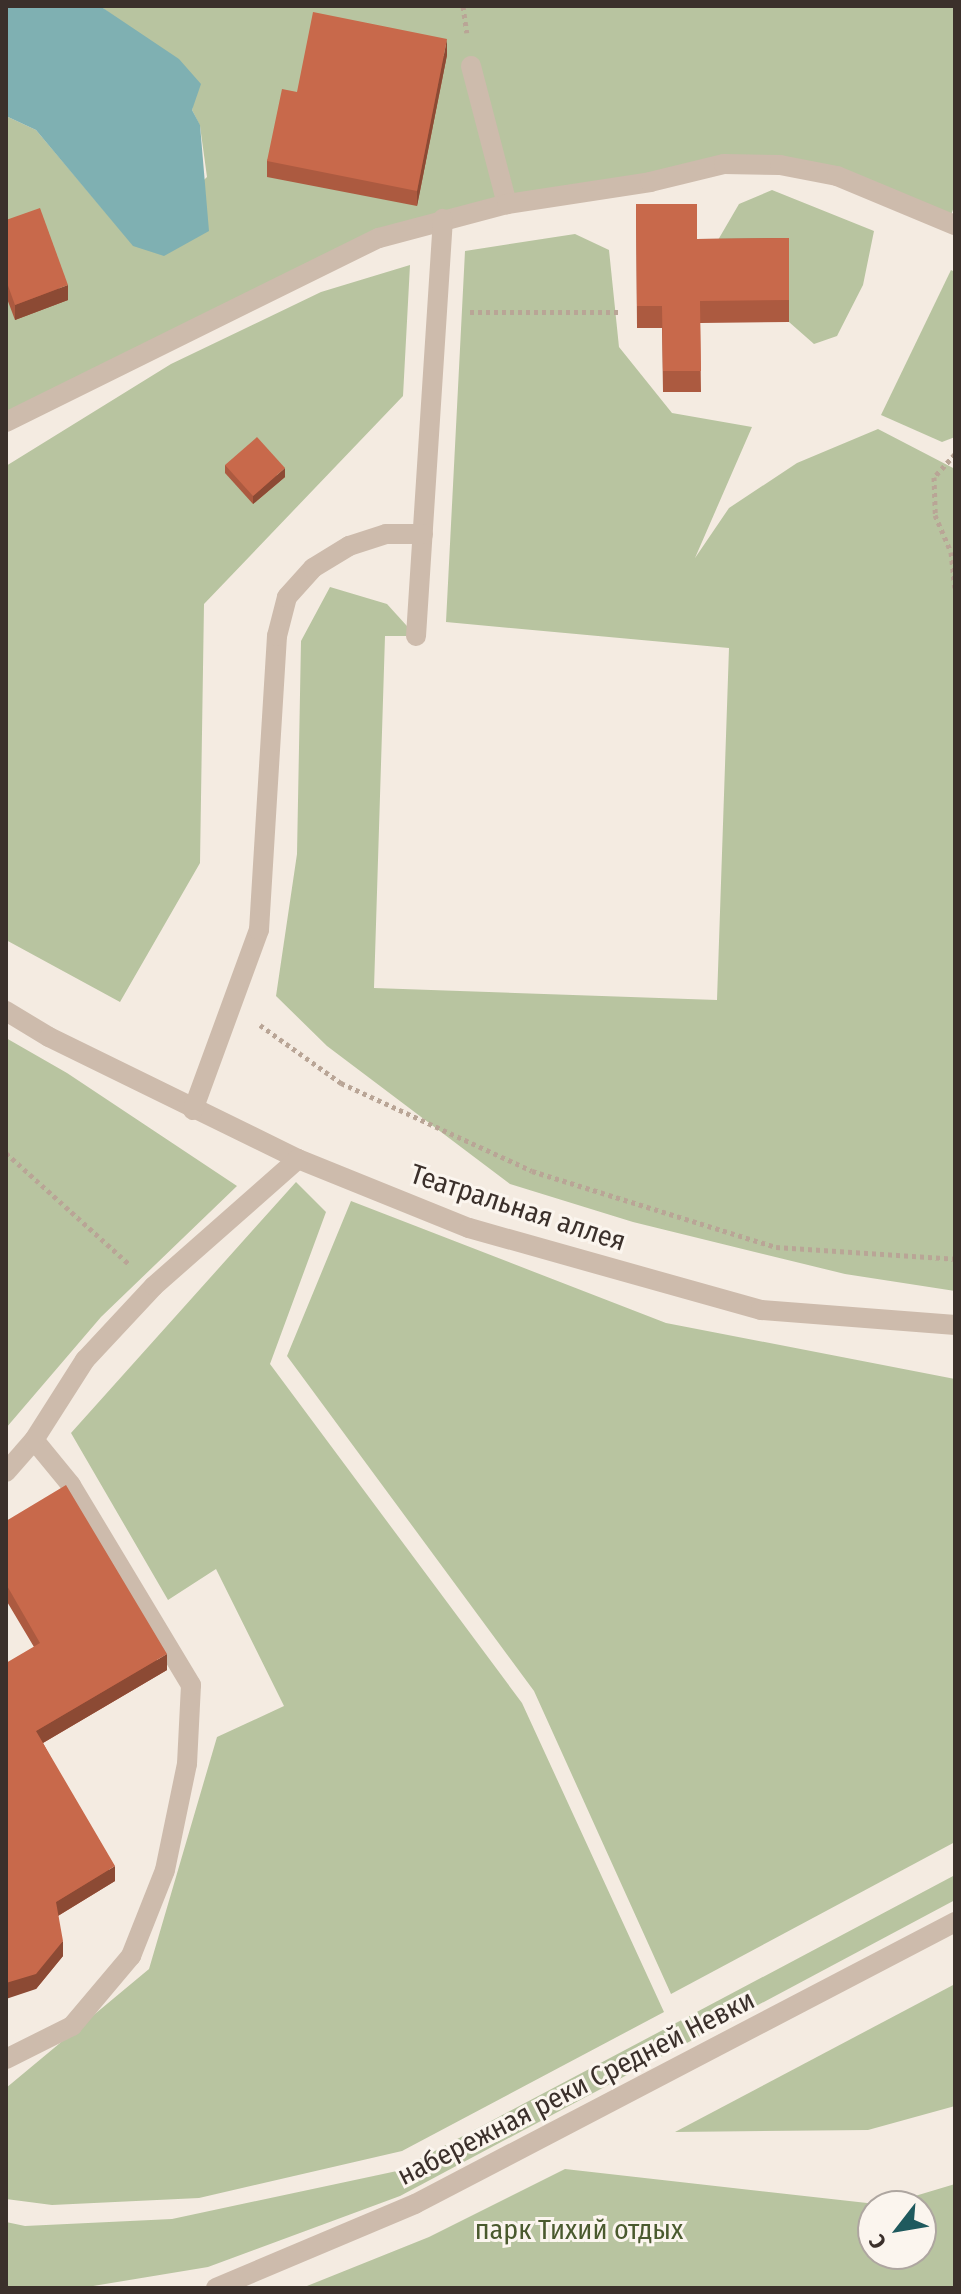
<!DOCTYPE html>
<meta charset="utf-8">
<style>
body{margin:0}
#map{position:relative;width:961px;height:2294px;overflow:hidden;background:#f4ebe1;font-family:"Fira Sans Condensed",sans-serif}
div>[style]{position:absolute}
.green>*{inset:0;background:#b8c4a0}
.water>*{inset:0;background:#7fb0b2}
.path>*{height:5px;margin-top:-2.5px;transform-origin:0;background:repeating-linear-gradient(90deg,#b9a596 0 4px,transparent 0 8px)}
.minor>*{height:20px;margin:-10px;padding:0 10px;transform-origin:10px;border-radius:10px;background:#cdbbac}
.wall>*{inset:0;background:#ac5a40}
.shaded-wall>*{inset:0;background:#8c4a34}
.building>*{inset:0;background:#c8694b}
span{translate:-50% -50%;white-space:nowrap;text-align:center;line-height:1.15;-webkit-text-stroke:6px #fbf5ee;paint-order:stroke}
.street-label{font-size:28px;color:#3b302b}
.park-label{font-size:28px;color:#4a5a2e}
.frame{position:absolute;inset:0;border:8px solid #3b302b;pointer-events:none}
.north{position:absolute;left:857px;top:2190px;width:80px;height:80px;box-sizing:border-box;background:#fbf5ee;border:2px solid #aea6a0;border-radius:50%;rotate:239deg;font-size:22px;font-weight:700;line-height:32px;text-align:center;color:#3b302b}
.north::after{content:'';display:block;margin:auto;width:28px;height:36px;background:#1f5a5e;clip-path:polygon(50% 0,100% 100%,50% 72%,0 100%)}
</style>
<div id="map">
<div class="green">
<i style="clip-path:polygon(100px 6px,955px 6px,955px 203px,949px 222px,837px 176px,724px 164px,379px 238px,6px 422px,6px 116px,36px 130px,134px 246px,207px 177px,200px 126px,192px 110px,194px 98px,137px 34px)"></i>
<i style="clip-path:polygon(772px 190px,874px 231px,863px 285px,837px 336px,814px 344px,789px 322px,788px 259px,718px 240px,739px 204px)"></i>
<i style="clip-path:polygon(575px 234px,609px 250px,619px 347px,672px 413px,752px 427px,695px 558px,729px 508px,797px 463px,878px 429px,955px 469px,955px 1291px,845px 1274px,633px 1222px,510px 1184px,327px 1046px,276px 996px,297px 854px,301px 641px,330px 587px,387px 604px,416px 636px,385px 636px,374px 988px,717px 1000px,729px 648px,446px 622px,465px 251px)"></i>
<i style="clip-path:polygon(410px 265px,403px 396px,204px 604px,200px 863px,120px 1002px,6px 940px,6px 466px,171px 364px,321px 292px)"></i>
<i style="clip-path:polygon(951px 270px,955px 272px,955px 437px,942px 442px,881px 415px)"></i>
<i style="clip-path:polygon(6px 1038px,67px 1073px,237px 1186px,101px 1317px,6px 1428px)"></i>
<i style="clip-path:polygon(296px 1182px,326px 1212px,270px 1364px,522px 1703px,664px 2012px,402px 2151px,199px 2198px,52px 2205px,6px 2199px,6px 2088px,149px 1969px,217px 1737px,284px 1706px,216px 1569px,168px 1600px,71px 1433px)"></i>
<i style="clip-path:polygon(351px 1201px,666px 1323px,955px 1379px,955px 1842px,671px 1994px,534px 1691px,287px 1356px)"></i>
<i style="clip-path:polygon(955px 1875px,955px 1900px,400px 2196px,208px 2267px,81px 2288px,6px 2288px,6px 2222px,25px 2226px,172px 2219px,397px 2171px)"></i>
<i style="clip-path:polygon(955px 1984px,955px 2106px,868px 2130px,675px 2132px)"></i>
<i style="clip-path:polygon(evenodd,565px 2169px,885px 2205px,955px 2184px,955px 2288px,302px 2288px,429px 2237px,565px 2169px,873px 2206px,921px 2206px,921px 2254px,873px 2254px,873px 2206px)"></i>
</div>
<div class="water">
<i style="clip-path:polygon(6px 6px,100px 6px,179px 59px,201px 84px,192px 110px,200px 125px,209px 231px,164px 256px,133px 246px,36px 130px,6px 116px)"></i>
</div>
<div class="path">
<i style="left:463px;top:6px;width:27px;rotate:82deg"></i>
<i style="left:470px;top:312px;width:152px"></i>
<i style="left:955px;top:454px;width:31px;rotate:132deg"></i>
<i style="left:934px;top:477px;width:38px;rotate:88deg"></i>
<i style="left:935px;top:515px;width:40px;rotate:66.6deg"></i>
<i style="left:951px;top:552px;width:36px;rotate:84deg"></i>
<i style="left:260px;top:1025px;width:100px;rotate:35.6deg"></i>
<i style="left:341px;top:1083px;width:210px;rotate:24.7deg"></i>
<i style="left:532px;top:1171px;width:256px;rotate:17.3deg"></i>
<i style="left:776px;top:1247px;width:179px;rotate:3.8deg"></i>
<i style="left:6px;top:1153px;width:167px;rotate:42.1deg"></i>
</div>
<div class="minor">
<i style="left:471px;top:66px;width:143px;rotate:75.4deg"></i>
<i style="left:6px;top:422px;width:416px;rotate:-26.3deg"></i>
<i style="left:379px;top:238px;width:132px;rotate:-14.9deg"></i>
<i style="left:507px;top:204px;width:145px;rotate:-8.7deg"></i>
<i style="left:650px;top:182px;width:76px;rotate:-13.7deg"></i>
<i style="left:724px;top:164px;width:56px;rotate:1deg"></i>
<i style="left:780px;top:165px;width:58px;rotate:10.9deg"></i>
<i style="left:837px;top:176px;width:128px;rotate:22.6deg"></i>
<i style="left:416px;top:636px;width:418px;rotate:-86.3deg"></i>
<i style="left:6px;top:1011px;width:50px;rotate:31.2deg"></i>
<i style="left:49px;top:1037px;width:277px;rotate:26.1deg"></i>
<i style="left:298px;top:1159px;width:184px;rotate:22deg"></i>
<i style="left:469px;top:1228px;width:303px;rotate:15.7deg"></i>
<i style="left:761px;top:1310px;width:195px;rotate:4.4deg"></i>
<i style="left:193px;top:1110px;width:192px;rotate:-69.9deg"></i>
<i style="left:259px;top:930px;width:295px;rotate:-86.5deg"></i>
<i style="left:277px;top:636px;width:40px;rotate:-75.6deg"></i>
<i style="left:287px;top:597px;width:39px;rotate:-48deg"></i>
<i style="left:313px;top:568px;width:42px;rotate:-31.4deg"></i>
<i style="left:349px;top:546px;width:39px;rotate:-18deg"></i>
<i style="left:386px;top:534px;width:37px"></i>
<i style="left:6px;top:1472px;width:43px;rotate:-48.8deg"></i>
<i style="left:6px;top:2059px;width:74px;rotate:-26.6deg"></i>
<i style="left:72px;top:2026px;width:92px;rotate:-49.9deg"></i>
<i style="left:131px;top:1956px;width:92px;rotate:-68.4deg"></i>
<i style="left:165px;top:1870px;width:108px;rotate:-78.3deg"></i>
<i style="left:187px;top:1764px;width:79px;rotate:-87.1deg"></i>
<i style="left:191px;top:1685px;width:233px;rotate:-121deg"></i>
<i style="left:71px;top:1485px;width:58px;rotate:-129.4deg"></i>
<i style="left:34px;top:1440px;width:95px;rotate:-57.5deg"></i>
<i style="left:85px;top:1360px;width:101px;rotate:-47deg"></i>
<i style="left:154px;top:1286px;width:192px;rotate:-41.4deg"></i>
<i style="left:216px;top:2288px;width:216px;rotate:-22.9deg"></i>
<i style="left:415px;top:2204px;width:609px;rotate:-27.57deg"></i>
</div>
<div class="wall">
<i style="clip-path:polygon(447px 55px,417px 206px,267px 177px,267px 161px,297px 92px)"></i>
<i style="clip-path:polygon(636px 204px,697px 239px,789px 238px,789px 322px,700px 323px,701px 392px,663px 392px,662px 328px,637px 328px)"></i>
<i style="clip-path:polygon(6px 220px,68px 300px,15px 320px,6px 296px)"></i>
<i style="clip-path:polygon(225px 465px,285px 477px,253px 504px,225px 473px)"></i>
<i style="clip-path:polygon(6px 1521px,167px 1670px,43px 1743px,115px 1881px,58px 1916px,63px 1956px,36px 1989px,34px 1647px,6px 1600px)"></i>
</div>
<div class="shaded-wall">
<i style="clip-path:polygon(447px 39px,447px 55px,417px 206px,417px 191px)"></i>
<i style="clip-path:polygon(68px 285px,68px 300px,15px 320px,15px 305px)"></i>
<i style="clip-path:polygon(285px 468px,285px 477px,253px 504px,253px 496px)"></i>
<i style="clip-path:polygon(167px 1654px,167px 1670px,36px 1747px,36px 1731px)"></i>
<i style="clip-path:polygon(115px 1866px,115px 1881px,56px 1917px,56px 1902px)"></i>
<i style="clip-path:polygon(63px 1941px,63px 1956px,36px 1989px,6px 1999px,6px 1983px)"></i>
</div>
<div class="building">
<i style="clip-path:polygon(313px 12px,447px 39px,417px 191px,267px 161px,282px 89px,297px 92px)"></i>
<i style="clip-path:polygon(636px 204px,697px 204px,697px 239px,789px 238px,789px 300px,700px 301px,701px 371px,663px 371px,662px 306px,637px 306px)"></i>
<i style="clip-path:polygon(40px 208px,68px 285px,15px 305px,6px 280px,6px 220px)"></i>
<i style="clip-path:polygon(257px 437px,285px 468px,253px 496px,225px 465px)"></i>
<i style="clip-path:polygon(66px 1485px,167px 1654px,36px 1731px,115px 1866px,56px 1902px,63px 1941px,36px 1974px,6px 1983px,6px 1663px,40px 1643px,6px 1584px,6px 1521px)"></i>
</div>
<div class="street-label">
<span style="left:518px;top:1208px;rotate:18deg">Театральная аллея</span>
<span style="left:576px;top:2088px;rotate:-27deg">набережная реки Средней Невки</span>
</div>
<div class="park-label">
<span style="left:579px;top:2230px">парк Тихий отдых</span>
</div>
<div class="frame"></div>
<div class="north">С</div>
</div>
